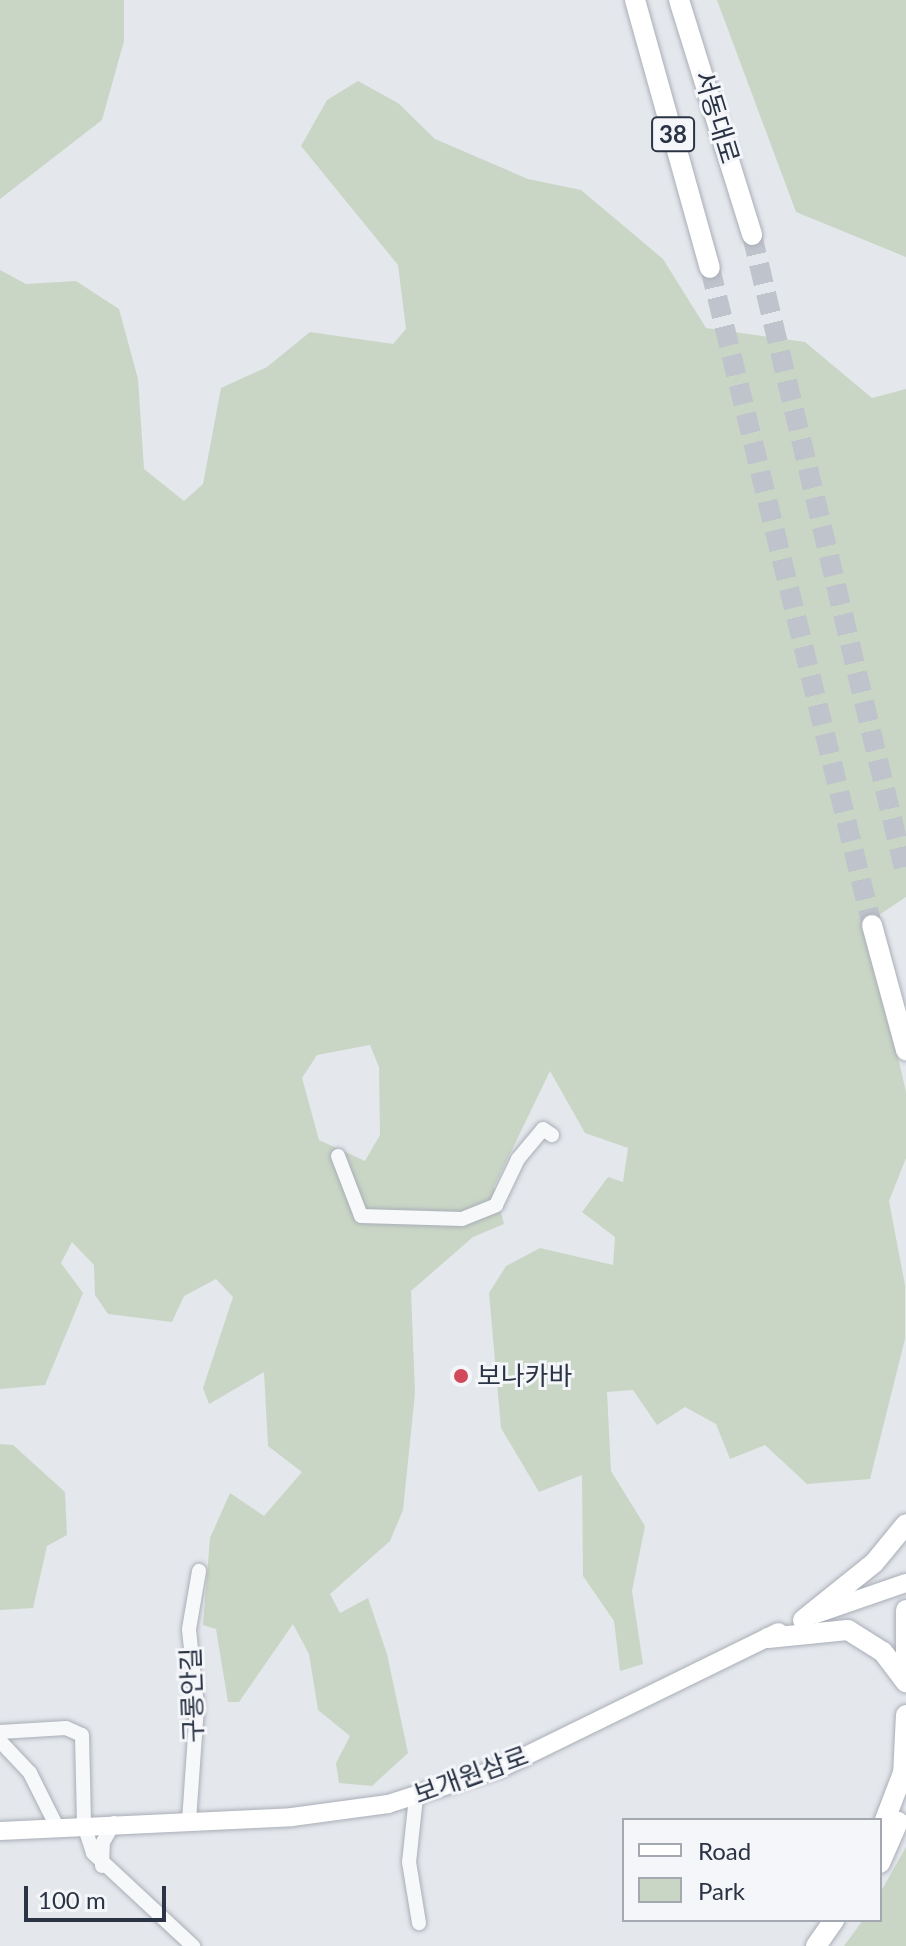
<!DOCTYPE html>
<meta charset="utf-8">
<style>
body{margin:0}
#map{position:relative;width:906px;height:1946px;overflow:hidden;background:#e4e7ec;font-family:Lato,"Noto Sans KR",sans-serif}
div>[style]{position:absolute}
.green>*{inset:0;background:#c9d6c5}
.highway-tunnel>*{height:20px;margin-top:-10px;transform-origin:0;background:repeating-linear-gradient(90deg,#bfc3cb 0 20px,transparent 0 30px)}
.roads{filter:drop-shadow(0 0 2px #a9aeb7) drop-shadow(0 0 2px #a9aeb7)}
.minor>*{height:14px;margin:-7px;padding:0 7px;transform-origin:7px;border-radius:7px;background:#f7f8fa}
.major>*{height:18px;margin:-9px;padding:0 9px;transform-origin:9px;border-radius:9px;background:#fff}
.highway>*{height:20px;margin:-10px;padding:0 10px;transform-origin:10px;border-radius:10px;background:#fff}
.dots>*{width:22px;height:22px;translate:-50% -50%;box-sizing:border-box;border:4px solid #f4f6f9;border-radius:50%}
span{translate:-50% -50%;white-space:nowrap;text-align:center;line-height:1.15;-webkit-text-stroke:6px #f4f6f9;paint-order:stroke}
.shield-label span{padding:2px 6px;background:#f4f6f9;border:2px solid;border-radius:6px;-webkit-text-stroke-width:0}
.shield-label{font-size:24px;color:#2b3445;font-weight:700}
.street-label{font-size:26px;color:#2b3445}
.poi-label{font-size:26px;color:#2b3445}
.left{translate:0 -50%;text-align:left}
.legend{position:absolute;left:622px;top:1818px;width:260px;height:104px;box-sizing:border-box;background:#f4f6f9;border:2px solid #a4a8b1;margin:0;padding:10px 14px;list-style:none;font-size:24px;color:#2b3445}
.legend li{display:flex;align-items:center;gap:16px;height:40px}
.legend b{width:40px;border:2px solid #a4a8b1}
.scale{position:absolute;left:24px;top:1886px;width:142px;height:36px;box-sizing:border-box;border:4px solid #2b3445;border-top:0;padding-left:10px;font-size:24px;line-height:28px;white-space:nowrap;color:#2b3445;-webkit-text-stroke:6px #f4f6f9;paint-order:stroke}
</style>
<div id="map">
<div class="green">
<i style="clip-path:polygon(0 0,124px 0,124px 41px,102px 120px,0 199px)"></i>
<i style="clip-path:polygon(717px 0,906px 0,906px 257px,796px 212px)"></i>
<i style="clip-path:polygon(evenodd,358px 81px,398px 103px,435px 139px,528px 179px,581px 190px,663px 259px,706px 328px,805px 342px,872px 398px,906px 389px,906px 897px,867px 923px,906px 1092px,906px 1158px,889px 1201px,905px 1285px,905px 1339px,870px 1479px,807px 1484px,765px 1445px,730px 1459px,716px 1424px,685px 1407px,657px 1425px,633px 1390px,607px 1392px,611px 1471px,645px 1526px,632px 1591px,643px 1664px,620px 1671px,614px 1621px,583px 1576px,582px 1475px,539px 1492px,501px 1428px,489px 1293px,506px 1266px,540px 1248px,613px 1265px,615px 1237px,582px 1212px,608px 1177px,623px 1182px,628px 1148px,585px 1133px,550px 1071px,494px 1187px,504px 1224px,473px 1237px,411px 1291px,415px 1393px,403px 1510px,390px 1541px,330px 1594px,340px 1613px,368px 1598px,387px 1654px,408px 1753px,372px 1786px,339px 1783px,336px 1763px,350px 1736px,318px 1710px,309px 1654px,293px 1624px,239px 1702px,228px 1702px,216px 1629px,203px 1625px,210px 1538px,230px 1493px,264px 1516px,302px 1472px,268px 1446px,264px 1372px,209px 1404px,203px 1388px,233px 1297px,216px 1279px,184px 1296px,172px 1322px,108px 1314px,95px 1295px,94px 1265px,72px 1242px,61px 1263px,83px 1293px,45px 1385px,0 1389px,0 270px,26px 284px,76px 281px,119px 309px,138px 379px,144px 469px,184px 501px,203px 484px,221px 388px,267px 367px,310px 332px,393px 344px,406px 329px,398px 265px,301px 146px,327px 100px,358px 81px,370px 1045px,379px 1067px,380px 1135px,365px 1161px,319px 1140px,302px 1078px,317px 1055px,370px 1045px)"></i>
<i style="clip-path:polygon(0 1444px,13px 1445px,65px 1492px,67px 1535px,47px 1546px,33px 1608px,0 1610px)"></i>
<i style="clip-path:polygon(906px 1847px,906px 1946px,844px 1946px,863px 1920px,880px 1920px,880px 1893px)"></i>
</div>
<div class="highway-tunnel">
<i style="left:752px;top:235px;width:660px;rotate:76.51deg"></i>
<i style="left:710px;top:268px;width:677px;rotate:76.15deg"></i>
</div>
<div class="roads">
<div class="minor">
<i style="left:338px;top:1156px;width:64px;rotate:69deg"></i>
<i style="left:361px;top:1216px;width:101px;rotate:1.7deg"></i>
<i style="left:462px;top:1219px;width:37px;rotate:-22deg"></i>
<i style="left:496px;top:1205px;width:51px;rotate:-64.4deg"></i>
<i style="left:518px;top:1159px;width:39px;rotate:-50deg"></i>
<i style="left:543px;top:1129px;width:11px;rotate:34deg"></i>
<i style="left:0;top:1732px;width:66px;rotate:-3.5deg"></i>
<i style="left:66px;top:1728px;width:17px;rotate:24deg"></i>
<i style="left:82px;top:1735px;width:90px;rotate:88.7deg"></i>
<i style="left:84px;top:1825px;width:29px;rotate:72deg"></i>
<i style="left:93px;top:1853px;width:137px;rotate:42.9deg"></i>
<i style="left:0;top:1741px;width:44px;rotate:46.8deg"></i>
<i style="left:30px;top:1773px;width:60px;rotate:63.4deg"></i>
<i style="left:416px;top:1797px;width:65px;rotate:96.1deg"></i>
<i style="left:409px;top:1862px;width:62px;rotate:80.7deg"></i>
<i style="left:189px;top:1821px;width:114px;rotate:-86deg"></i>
<i style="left:197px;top:1707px;width:78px;rotate:-95.9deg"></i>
<i style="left:189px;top:1629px;width:59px;rotate:-80.2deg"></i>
<i style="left:102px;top:1866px;width:24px;rotate:-88deg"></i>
<i style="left:103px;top:1842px;width:22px;rotate:-60deg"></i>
</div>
<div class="major">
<i style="left:816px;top:1614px;width:95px;rotate:-19deg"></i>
<i style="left:0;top:1831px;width:292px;rotate:-2.7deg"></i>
<i style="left:292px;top:1817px;width:97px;rotate:-7.7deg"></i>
<i style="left:388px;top:1804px;width:119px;rotate:-17.7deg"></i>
<i style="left:501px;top:1768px;width:309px;rotate:-26.1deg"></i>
</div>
<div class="highway">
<i style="left:635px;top:0;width:278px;rotate:74.4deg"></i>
<i style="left:679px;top:0;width:246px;rotate:72.7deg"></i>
<i style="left:872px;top:925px;width:130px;rotate:74.8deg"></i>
<i style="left:906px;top:1610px;width:69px;rotate:90deg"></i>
<i style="left:803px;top:1620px;width:91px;rotate:-38.8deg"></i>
<i style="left:874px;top:1563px;width:50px;rotate:-50.6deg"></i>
<i style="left:768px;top:1638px;width:80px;rotate:-5.7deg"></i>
<i style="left:848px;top:1630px;width:41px;rotate:32.2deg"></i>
<i style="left:883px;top:1652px;width:38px;rotate:53deg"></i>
<i style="left:903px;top:1776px;width:61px;rotate:-87.2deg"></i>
<i style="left:880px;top:1833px;width:73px;rotate:-69.1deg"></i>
<i style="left:880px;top:1863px;width:45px;rotate:-66.3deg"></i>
<i style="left:816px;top:1946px;width:32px;rotate:-55deg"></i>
</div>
</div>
<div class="dots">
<i style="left:461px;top:1376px;background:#d1495b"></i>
</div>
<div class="shield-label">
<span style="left:673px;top:134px">38</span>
</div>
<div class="street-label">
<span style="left:717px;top:117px;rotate:73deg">서동대로</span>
<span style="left:192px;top:1695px;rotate:-92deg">구롱안길</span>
<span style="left:471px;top:1775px;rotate:-20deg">보개원삼로</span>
</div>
<div class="poi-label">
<span class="left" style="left:477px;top:1376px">보나카바</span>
</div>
<ul class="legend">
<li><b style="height:10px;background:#fff"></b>Road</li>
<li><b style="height:22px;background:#c9d6c5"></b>Park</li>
</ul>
<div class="scale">100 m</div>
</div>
